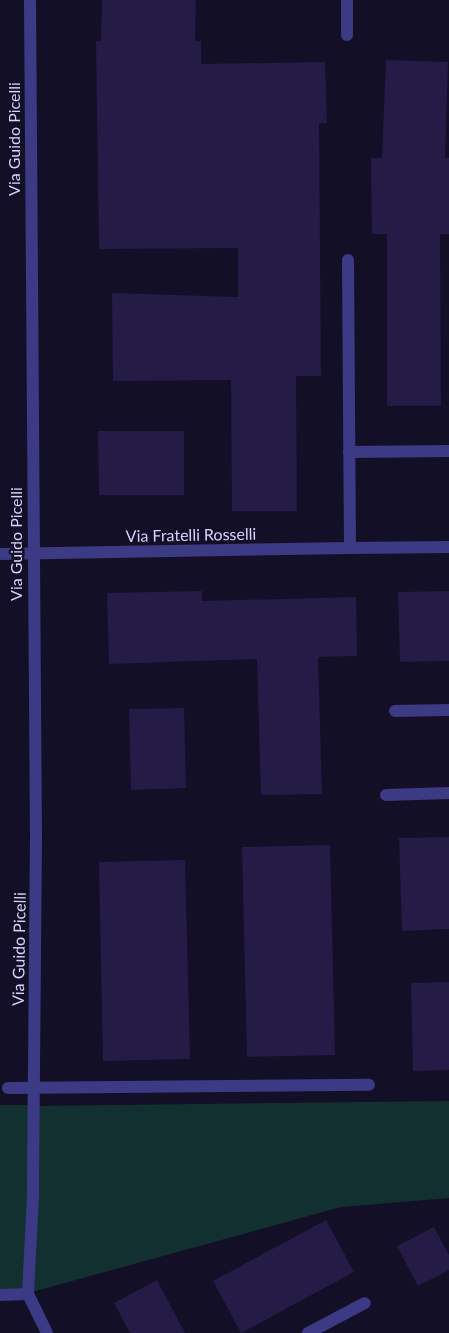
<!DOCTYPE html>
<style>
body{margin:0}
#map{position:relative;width:449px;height:1333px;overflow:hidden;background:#130f26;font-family:Lato,sans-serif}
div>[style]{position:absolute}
.green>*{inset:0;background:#12302f}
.building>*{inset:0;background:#241b47}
.minor>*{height:12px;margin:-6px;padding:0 6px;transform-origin:6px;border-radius:6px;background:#3d3a85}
span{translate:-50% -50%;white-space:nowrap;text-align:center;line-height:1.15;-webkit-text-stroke:5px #130f26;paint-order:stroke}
.street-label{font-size:16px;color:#d9d4ff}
</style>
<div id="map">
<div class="green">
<i style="clip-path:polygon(449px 1101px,449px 1198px,341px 1207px,32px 1292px,36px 1106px)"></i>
<i style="clip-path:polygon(0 1105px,31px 1105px,24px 1292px,0 1292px)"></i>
</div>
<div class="building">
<i style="clip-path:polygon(102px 0,196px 0,195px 41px,201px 41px,201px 64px,325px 62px,327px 123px,319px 123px,321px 376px,296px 376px,297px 511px,232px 511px,231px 380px,113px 381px,112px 293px,238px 297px,238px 248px,99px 249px,96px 41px,101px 41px)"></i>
<i style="clip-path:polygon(386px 60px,448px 62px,445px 158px,449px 158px,449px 234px,440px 234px,441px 406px,387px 406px,387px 234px,372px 234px,371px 158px,382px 158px)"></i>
<i style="clip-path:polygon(98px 431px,184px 431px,184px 495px,99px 495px)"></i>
<i style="clip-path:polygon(202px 591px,202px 601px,356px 597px,357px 656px,318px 657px,322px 794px,261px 795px,257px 659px,109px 664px,107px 593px)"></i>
<i style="clip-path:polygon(449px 591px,449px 661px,400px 662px,398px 592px)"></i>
<i style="clip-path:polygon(184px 708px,186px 788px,131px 790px,129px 709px)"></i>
<i style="clip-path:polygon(449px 837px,449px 929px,402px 931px,399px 838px)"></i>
<i style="clip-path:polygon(330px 845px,335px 1055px,247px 1057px,242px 847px)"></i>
<i style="clip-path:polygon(185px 860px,190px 1059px,103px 1061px,99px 862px)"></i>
<i style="clip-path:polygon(449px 982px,449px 1070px,413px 1071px,411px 983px)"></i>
<i style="clip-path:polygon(326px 1220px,354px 1272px,241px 1333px,213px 1281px)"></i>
<i style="clip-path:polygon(434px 1227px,449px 1255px,449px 1270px,418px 1286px,397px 1246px)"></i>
<i style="clip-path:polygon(157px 1280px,185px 1333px,130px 1333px,114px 1303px)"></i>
</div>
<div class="minor">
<i style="left:30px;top:0;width:837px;rotate:89.59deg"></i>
<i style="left:36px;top:837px;width:358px;rotate:90.5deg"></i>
<i style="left:33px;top:1195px;width:99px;rotate:92.9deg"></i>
<i style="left:28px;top:1294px;width:43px;rotate:64deg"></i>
<i style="left:347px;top:0;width:35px;rotate:90deg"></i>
<i style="left:349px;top:452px;width:100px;rotate:-0.6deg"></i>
<i style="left:350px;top:548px;width:99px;rotate:-0.6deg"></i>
<i style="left:0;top:554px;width:350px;rotate:-1deg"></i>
<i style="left:350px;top:548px;width:288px;rotate:-90.4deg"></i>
<i style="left:395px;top:711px;width:54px;rotate:-1.1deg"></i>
<i style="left:386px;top:795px;width:63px;rotate:-1.8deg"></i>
<i style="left:8px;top:1088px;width:361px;rotate:-0.5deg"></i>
<i style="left:0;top:1295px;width:28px;rotate:-2deg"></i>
<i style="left:308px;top:1333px;width:64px;rotate:-27.8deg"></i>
</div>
<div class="street-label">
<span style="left:14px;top:139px;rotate:-90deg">Via Guido Picelli</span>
<span style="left:191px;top:535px;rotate:-1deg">Via Fratelli Rosselli</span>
<span style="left:16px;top:544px;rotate:-90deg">Via Guido Picelli</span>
<span style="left:19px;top:949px;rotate:-89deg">Via Guido Picelli</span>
</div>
</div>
